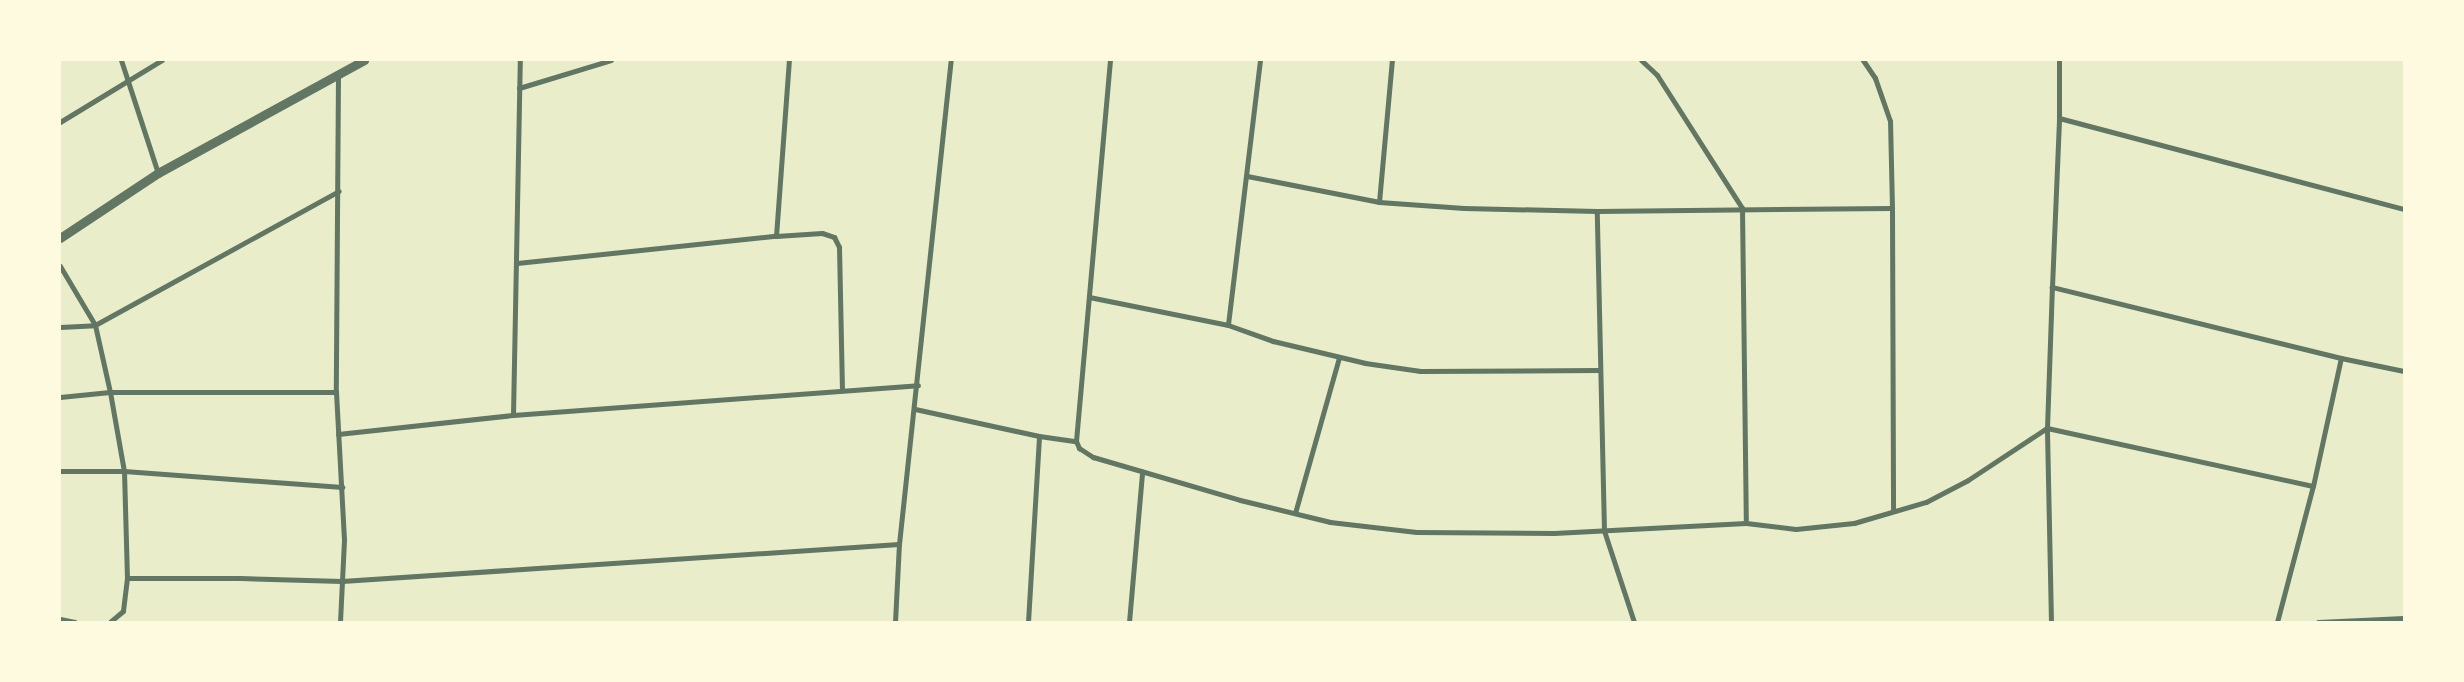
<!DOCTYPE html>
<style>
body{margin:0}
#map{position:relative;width:2464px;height:682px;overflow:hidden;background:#e9edc9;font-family:Raleway,sans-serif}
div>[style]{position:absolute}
.minor>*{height:5px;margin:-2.5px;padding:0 2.5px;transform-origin:2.5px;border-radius:2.5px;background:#617663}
.tertiary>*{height:9px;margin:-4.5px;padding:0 4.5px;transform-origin:4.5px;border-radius:4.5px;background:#617663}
span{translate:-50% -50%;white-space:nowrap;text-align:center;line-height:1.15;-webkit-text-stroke:4px #fefae0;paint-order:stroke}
.frame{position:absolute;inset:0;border:61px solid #fefae0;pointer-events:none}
</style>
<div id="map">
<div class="minor">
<i style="left:121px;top:60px;width:119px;rotate:71.9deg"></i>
<i style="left:1110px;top:60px;width:383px;rotate:95.1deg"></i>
<i style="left:1076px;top:441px;width:8px;rotate:67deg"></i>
<i style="left:1079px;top:448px;width:17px;rotate:33deg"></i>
<i style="left:1093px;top:457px;width:153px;rotate:16.3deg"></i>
<i style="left:1240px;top:500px;width:93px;rotate:13.7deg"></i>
<i style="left:1330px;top:522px;width:87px;rotate:6.6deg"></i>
<i style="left:1416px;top:532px;width:138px;rotate:0.4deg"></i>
<i style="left:1554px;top:533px;width:192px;rotate:-3deg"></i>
<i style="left:1746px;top:523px;width:50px;rotate:6.8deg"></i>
<i style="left:1796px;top:529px;width:58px;rotate:-5.9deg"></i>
<i style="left:1854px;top:523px;width:75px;rotate:-16.3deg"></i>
<i style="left:1926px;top:502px;width:47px;rotate:-27.6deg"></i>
<i style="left:1968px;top:480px;width:95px;rotate:-33.4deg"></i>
<i style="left:2047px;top:428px;width:272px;rotate:12.3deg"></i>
<i style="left:2313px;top:486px;width:131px;rotate:-77.7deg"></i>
<i style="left:2341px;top:358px;width:298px;rotate:-166.2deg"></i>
<i style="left:2052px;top:287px;width:169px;rotate:-87.6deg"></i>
<i style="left:2059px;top:118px;width:58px;rotate:-90deg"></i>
<i style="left:1260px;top:60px;width:267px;rotate:96.9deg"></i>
<i style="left:1228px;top:325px;width:48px;rotate:19.6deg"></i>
<i style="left:1273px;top:341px;width:95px;rotate:13.4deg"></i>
<i style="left:1365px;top:363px;width:56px;rotate:8.3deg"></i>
<i style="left:1420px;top:371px;width:179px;rotate:-0.3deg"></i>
<i style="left:1641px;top:60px;width:22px;rotate:43deg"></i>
<i style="left:1657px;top:75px;width:158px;rotate:57.4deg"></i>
<i style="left:1742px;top:208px;width:315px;rotate:89.3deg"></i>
<i style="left:338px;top:74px;width:318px;rotate:90.4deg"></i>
<i style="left:336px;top:392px;width:148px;rotate:86.9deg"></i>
<i style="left:344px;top:540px;width:82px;rotate:92.8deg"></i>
<i style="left:519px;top:88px;width:96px;rotate:-16.9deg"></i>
<i style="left:2059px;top:118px;width:357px;rotate:14.8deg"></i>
<i style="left:60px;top:122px;width:119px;rotate:-31.3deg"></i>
<i style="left:1247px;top:176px;width:135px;rotate:11.1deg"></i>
<i style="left:1379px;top:202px;width:85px;rotate:4deg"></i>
<i style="left:1464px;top:208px;width:133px;rotate:1.3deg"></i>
<i style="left:1379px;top:202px;width:143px;rotate:-84.8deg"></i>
<i style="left:1892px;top:208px;width:303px;rotate:89.8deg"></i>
<i style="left:776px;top:236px;width:176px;rotate:-85.8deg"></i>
<i style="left:517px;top:263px;width:260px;rotate:-6deg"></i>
<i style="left:776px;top:236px;width:46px;rotate:-3.7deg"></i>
<i style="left:822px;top:233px;width:13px;rotate:18deg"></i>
<i style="left:834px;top:237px;width:11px;rotate:63deg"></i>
<i style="left:839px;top:247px;width:142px;rotate:88.8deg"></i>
<i style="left:60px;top:266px;width:69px;rotate:59.3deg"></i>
<i style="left:95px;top:325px;width:278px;rotate:-28.8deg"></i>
<i style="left:1089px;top:297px;width:142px;rotate:11.4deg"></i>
<i style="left:60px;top:327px;width:35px;rotate:-3deg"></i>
<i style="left:95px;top:325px;width:69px;rotate:77.4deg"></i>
<i style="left:110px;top:392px;width:80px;rotate:80deg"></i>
<i style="left:124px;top:471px;width:107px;rotate:88.4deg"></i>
<i style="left:127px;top:578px;width:33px;rotate:97deg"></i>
<i style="left:123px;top:611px;width:17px;rotate:140deg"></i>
<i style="left:2341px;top:358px;width:64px;rotate:11.7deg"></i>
<i style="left:60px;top:397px;width:50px;rotate:-5.7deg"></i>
<i style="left:110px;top:392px;width:226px"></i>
<i style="left:915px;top:409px;width:127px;rotate:12.3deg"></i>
<i style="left:1039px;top:436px;width:37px;rotate:8deg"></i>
<i style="left:513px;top:415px;width:355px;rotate:-88.9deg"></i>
<i style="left:338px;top:434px;width:176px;rotate:-6.2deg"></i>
<i style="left:513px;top:415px;width:406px;rotate:-4.2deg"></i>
<i style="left:60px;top:471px;width:64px"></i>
<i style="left:124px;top:471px;width:219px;rotate:4.2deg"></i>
<i style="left:1295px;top:513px;width:162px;rotate:-74.2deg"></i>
<i style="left:127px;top:578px;width:113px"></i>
<i style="left:240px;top:578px;width:102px;rotate:1.7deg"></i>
<i style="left:342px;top:581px;width:558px;rotate:-3.8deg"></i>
<i style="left:60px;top:619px;width:15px;rotate:11deg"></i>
<i style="left:895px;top:622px;width:78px;rotate:-87.1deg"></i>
<i style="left:899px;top:544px;width:487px;rotate:-83.9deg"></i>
<i style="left:1028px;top:622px;width:186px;rotate:-86.6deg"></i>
<i style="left:1129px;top:622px;width:151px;rotate:-85deg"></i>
<i style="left:1634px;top:622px;width:96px;rotate:-108.2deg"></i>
<i style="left:1604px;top:531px;width:320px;rotate:-91.3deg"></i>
<i style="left:1597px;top:211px;width:295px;rotate:-0.6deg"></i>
<i style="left:1892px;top:208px;width:87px;rotate:-91.3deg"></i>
<i style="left:1890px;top:121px;width:46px;rotate:-109.2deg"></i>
<i style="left:1875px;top:78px;width:22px;rotate:-124deg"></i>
<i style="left:2051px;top:622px;width:194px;rotate:-91.2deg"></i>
<i style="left:2047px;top:428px;width:141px;rotate:-88deg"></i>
<i style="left:2277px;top:622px;width:141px;rotate:-75.2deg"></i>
<i style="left:2318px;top:622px;width:86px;rotate:-2.7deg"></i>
</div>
<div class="tertiary">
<i style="left:60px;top:238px;width:118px;rotate:-33.6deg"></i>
<i style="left:158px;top:173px;width:235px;rotate:-28.7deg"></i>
</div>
<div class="frame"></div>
</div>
